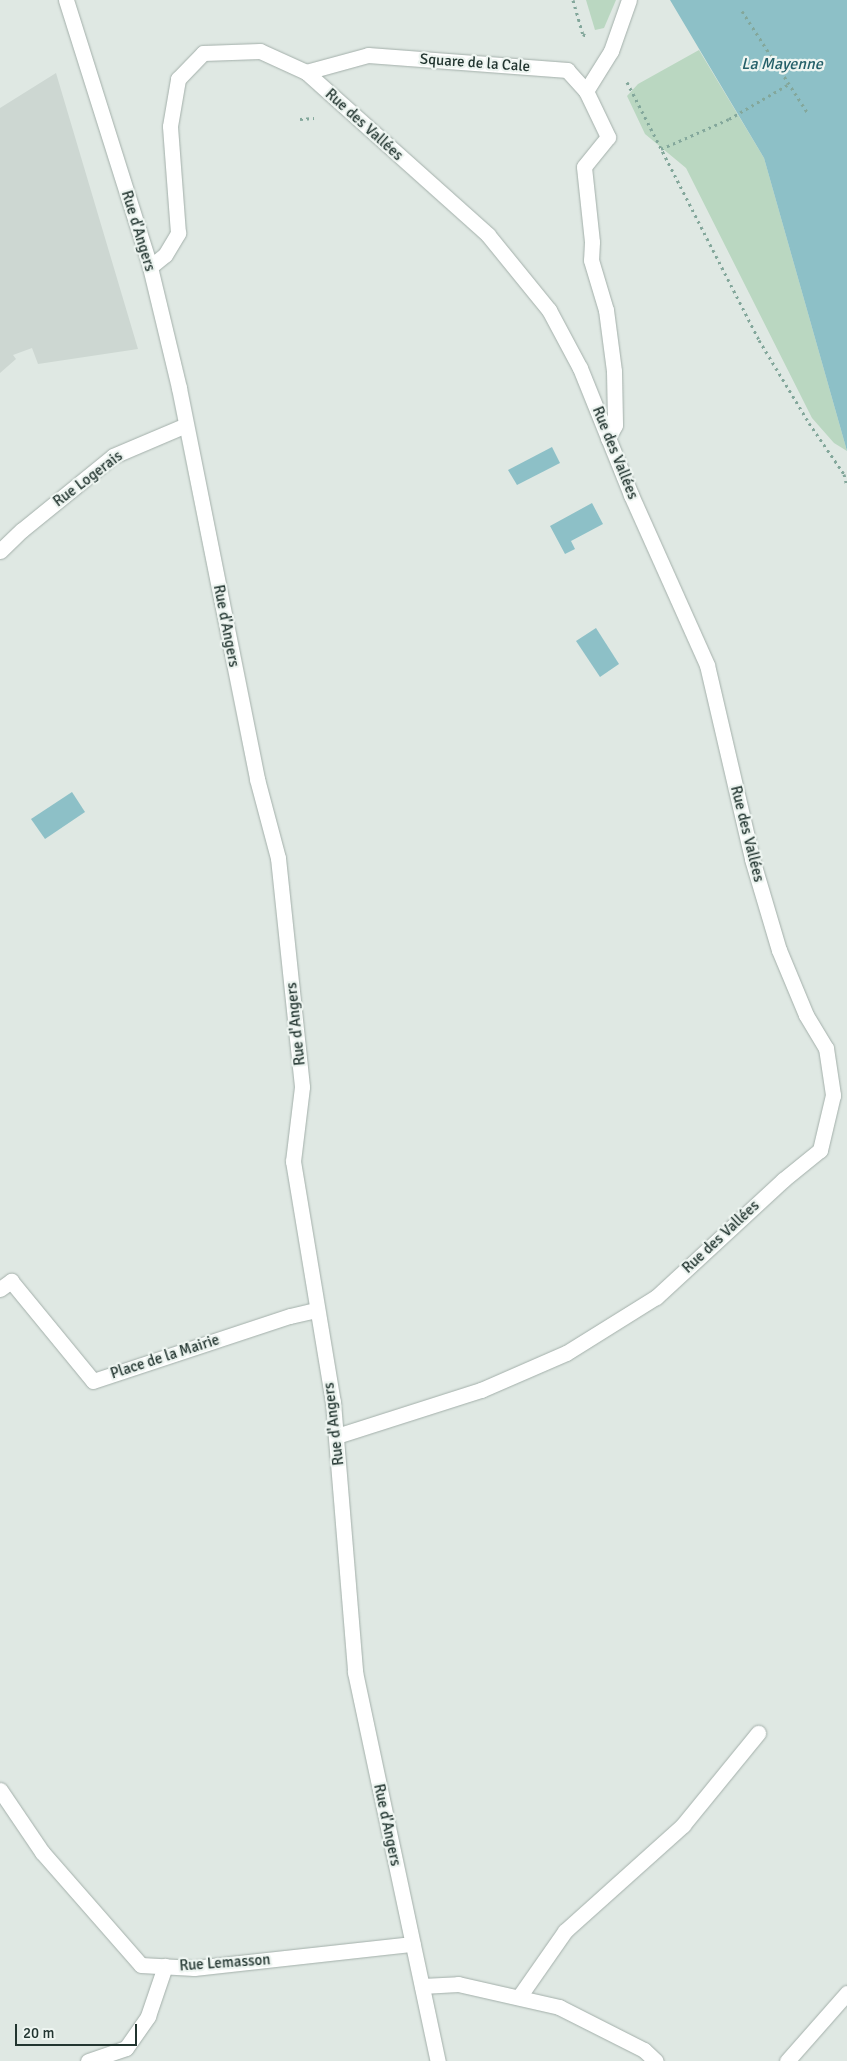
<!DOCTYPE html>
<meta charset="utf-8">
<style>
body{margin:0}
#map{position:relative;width:847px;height:2061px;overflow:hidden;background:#dfe8e3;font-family:Signika,sans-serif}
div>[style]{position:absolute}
.built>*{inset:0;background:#cdd7d2}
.green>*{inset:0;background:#bad7c1}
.water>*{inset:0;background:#8dc0c7}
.path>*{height:3px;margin-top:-1.5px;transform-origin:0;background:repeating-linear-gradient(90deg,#83a79b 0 2.5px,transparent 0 6.5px)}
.roads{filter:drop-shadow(0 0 1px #a3afaa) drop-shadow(0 0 1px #a3afaa)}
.lane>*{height:15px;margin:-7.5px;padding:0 7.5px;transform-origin:7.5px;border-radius:7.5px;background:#fff}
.street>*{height:15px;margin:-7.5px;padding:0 7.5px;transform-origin:7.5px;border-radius:7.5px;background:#fff}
.secondary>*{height:15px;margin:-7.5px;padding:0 7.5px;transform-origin:7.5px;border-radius:7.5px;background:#fff}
span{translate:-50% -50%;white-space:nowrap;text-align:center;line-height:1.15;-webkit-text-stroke:4.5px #eef5f1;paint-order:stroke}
.street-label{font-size:15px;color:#223530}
.water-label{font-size:16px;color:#256069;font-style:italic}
.scale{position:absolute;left:15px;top:2024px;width:122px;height:22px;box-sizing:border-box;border:2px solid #223530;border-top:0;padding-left:6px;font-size:15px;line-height:18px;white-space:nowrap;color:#223530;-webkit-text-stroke:4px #eef5f1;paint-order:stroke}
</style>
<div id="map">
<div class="built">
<i style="clip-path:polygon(56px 73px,138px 349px,38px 364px,32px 348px,13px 355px,16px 359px,0 373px,0 108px)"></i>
</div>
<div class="green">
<i style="clip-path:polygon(586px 0,616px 0,604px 28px,595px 30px)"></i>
<i style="clip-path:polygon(699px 50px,764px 158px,847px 451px,834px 443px,812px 418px,686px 168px,645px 134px,627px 96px,638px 84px)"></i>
</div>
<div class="water">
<i style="clip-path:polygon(670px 0,847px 0,847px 451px,764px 158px)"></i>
<i style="clip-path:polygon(552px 447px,560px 463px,517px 485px,508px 470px)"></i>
<i style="clip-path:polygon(592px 503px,603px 524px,571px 541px,575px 549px,565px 554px,550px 526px)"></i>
<i style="clip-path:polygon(596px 628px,619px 664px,600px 677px,576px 641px)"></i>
<i style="clip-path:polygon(72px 792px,85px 812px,45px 839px,31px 819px)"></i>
</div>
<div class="path">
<i style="left:573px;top:0;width:35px;rotate:74deg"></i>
<i style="left:583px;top:34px;width:4px;rotate:34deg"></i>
<i style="left:742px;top:11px;width:120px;rotate:57.2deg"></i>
<i style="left:627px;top:82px;width:290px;rotate:62.9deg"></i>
<i style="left:759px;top:340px;width:97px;rotate:58.9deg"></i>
<i style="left:809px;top:423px;width:62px;rotate:55.5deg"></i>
<i style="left:844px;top:474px;width:12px;rotate:76deg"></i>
<i style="left:300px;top:119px;width:14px;rotate:-4deg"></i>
<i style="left:661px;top:149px;width:74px;rotate:-23.8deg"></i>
<i style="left:729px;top:119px;width:69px;rotate:-30.3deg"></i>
</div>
<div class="roads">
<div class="lane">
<i style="left:586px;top:91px;width:47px;rotate:-58deg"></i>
<i style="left:611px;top:51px;width:54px;rotate:-70.6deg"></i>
<i style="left:608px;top:137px;width:38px;rotate:129deg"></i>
<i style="left:584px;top:167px;width:75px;rotate:83.9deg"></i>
<i style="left:592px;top:242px;width:18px;rotate:93deg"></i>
<i style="left:591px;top:260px;width:52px;rotate:73.3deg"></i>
<i style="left:606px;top:310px;width:62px;rotate:82.5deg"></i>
<i style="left:614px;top:371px;width:54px;rotate:88.9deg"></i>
<i style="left:615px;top:425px;width:15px;rotate:118deg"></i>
<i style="left:519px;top:1997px;width:80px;rotate:-55.1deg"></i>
<i style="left:565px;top:1931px;width:159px;rotate:-41.9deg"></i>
<i style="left:683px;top:1825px;width:119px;rotate:-50.8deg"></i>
<i style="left:88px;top:2061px;width:40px;rotate:-18.9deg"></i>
<i style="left:126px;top:2048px;width:39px;rotate:-55deg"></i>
<i style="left:148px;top:2016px;width:53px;rotate:-71.2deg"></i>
<i style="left:787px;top:2061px;width:91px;rotate:-48.6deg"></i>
</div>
<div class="street">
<i style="left:306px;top:72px;width:64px;rotate:-15.3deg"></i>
<i style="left:368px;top:55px;width:200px;rotate:4.3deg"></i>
<i style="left:567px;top:70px;width:28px;rotate:48deg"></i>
<i style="left:586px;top:91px;width:51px;rotate:64.4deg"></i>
<i style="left:150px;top:267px;width:19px;rotate:-39deg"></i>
<i style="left:165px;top:255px;width:26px;rotate:-59deg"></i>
<i style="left:178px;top:233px;width:107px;rotate:-94.3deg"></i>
<i style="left:170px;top:126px;width:48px;rotate:-80.3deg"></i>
<i style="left:178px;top:79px;width:36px;rotate:-46deg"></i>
<i style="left:203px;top:53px;width:57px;rotate:-2deg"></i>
<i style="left:260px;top:51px;width:51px;rotate:24.5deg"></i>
<i style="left:306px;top:72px;width:244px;rotate:41.8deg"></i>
<i style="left:488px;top:235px;width:97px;rotate:50.9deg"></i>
<i style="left:549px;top:310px;width:66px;rotate:61.9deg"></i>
<i style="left:580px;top:368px;width:137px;rotate:68.1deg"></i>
<i style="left:631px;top:495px;width:186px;rotate:65.9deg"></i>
<i style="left:707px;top:665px;width:199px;rotate:76.9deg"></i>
<i style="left:752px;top:859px;width:95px;rotate:73.5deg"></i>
<i style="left:779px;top:950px;width:70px;rotate:67.4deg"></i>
<i style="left:806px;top:1015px;width:39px;rotate:59deg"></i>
<i style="left:826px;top:1048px;width:48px;rotate:81.5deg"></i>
<i style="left:833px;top:1095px;width:57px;rotate:103.3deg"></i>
<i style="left:820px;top:1150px;width:48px;rotate:141deg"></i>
<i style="left:783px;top:1180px;width:173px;rotate:137.3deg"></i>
<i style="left:656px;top:1297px;width:106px;rotate:148.1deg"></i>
<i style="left:566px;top:1353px;width:93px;rotate:156.5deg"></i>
<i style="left:481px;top:1390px;width:151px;rotate:162.3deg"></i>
<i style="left:0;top:551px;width:30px;rotate:-44deg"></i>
<i style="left:22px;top:530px;width:117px;rotate:-39.1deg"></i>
<i style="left:113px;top:456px;width:79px;rotate:-23deg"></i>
<i style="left:0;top:1289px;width:14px;rotate:-36deg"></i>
<i style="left:11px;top:1281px;width:129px;rotate:50.6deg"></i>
<i style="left:93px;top:1381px;width:207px;rotate:-18.3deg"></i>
<i style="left:290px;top:1316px;width:27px;rotate:-13deg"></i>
<i style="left:0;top:1790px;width:75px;rotate:55.9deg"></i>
<i style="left:42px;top:1852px;width:150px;rotate:48.8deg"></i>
<i style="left:141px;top:1965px;width:53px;rotate:3.2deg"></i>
<i style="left:194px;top:1968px;width:220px;rotate:-6.3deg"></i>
<i style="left:422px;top:1986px;width:36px;rotate:-3deg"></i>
<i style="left:458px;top:1984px;width:104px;rotate:12.8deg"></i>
<i style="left:559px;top:2007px;width:95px;rotate:26.8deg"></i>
<i style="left:644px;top:2050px;width:16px;rotate:43deg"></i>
</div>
<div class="secondary">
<i style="left:66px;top:0;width:280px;rotate:72.5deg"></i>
<i style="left:150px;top:267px;width:124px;rotate:76.5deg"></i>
<i style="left:179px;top:388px;width:399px;rotate:78.7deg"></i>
<i style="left:257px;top:779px;width:82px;rotate:75.1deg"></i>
<i style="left:278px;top:858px;width:230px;rotate:84deg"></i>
<i style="left:302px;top:1087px;width:75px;rotate:96.9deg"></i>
<i style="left:293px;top:1161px;width:244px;rotate:80.6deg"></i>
<i style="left:333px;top:1402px;width:271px;rotate:85.3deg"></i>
<i style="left:355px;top:1672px;width:398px;rotate:78deg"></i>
</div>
</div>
<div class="street-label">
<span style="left:475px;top:63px;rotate:4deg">Square de la Cale</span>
<span style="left:364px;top:125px;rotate:42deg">Rue des Vallées</span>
<span style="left:138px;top:231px;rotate:73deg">Rue d'Angers</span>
<span style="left:615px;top:453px;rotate:68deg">Rue des Vallées</span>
<span style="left:88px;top:479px;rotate:-37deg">Rue Logerais</span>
<span style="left:226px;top:626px;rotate:79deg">Rue d'Angers</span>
<span style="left:747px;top:834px;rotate:76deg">Rue des Vallées</span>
<span style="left:296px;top:1024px;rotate:-96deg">Rue d'Angers</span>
<span style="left:721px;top:1237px;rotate:-43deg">Rue des Vallées</span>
<span style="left:165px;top:1357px;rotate:-18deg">Place de la Mairie</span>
<span style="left:334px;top:1424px;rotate:-97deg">Rue d'Angers</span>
<span style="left:387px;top:1825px;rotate:78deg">Rue d'Angers</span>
<span style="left:225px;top:1963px;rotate:-4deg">Rue Lemasson</span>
</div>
<div class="water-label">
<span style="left:782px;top:64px">La Mayenne</span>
</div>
<div class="scale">20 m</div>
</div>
